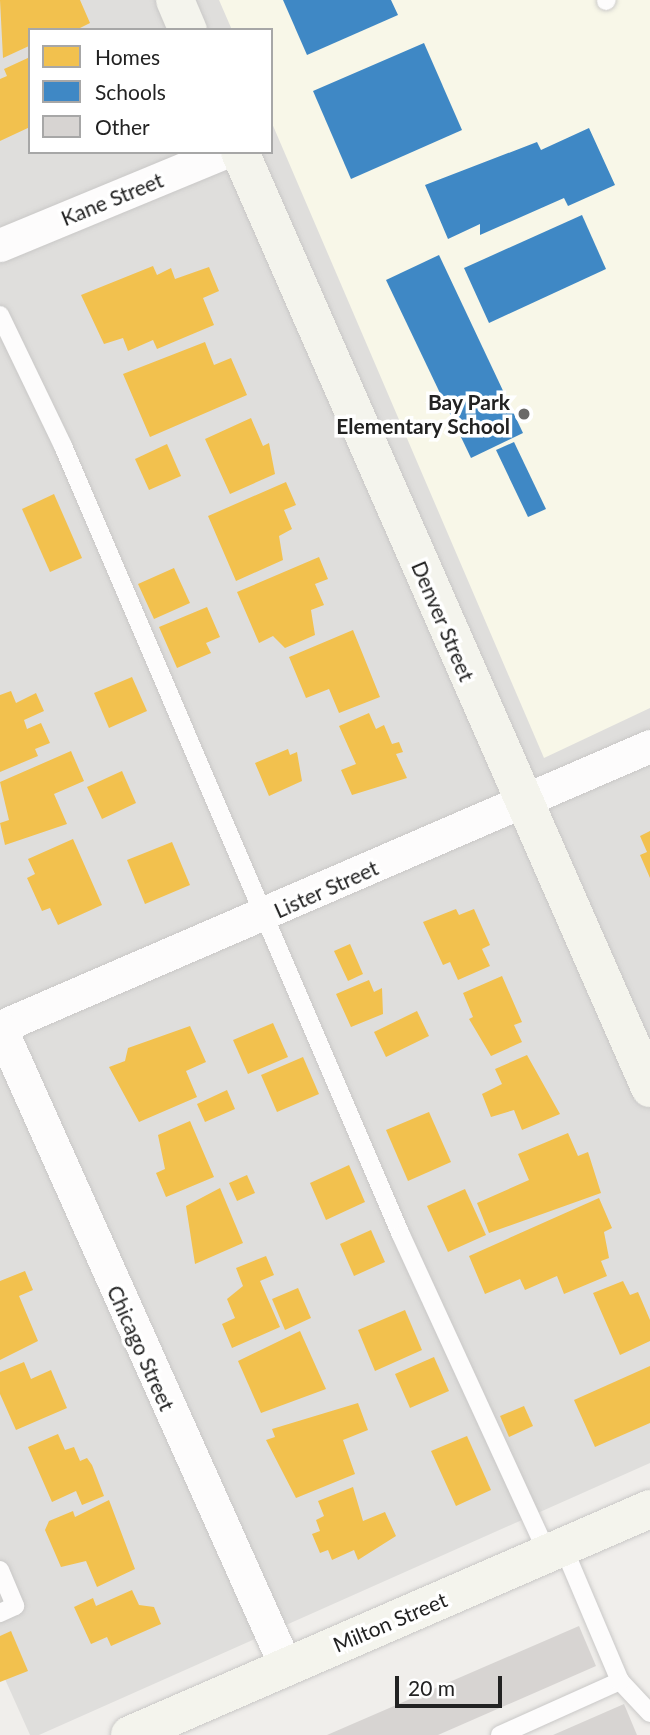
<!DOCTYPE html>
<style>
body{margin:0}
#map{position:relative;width:650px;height:1735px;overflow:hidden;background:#f0eeeb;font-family:Lato,sans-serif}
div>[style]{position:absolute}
.residential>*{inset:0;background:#dfdedc}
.education>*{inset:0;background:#f8f7e8}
.homes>*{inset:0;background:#f2c14e}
.schools>*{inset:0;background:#3f88c5}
.building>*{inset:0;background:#d7d4d2}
.roads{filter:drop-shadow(0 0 2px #c9c8c7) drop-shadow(0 0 2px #c9c8c7)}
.lane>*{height:18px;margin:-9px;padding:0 9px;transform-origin:9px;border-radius:9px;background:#fdfcfc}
.street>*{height:33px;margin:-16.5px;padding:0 16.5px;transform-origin:16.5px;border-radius:16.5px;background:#fdfcfc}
.secondary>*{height:38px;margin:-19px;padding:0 19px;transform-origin:19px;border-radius:19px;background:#f4f4ed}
.dots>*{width:19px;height:19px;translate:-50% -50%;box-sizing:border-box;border:4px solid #fff;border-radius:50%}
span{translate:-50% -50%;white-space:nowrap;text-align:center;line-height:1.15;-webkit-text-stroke:7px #fff;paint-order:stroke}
.street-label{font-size:21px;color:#222}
.poi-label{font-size:21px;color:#222;font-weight:700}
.right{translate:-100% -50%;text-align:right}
.legend{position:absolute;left:28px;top:28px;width:245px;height:126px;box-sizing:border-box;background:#fff;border:2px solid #a7a7a7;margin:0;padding:9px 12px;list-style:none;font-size:21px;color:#222}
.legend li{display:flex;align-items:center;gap:14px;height:35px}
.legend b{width:35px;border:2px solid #a7a7a7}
.scale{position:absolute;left:395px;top:1676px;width:107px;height:32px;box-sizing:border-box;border:4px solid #222;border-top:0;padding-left:9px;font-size:21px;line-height:24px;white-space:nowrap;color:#222;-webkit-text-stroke:5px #fff;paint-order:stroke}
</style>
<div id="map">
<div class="residential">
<i style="clip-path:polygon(evenodd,0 0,650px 0,650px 1463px,39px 1735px,30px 1735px,0 1668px,0 0,30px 30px,271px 30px,271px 152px,30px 152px,30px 30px)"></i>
</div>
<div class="education">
<i style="clip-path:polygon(219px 0,650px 0,650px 708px,544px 758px,271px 121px,271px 30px,232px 30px)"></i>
</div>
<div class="homes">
<i style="clip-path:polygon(0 0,80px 0,90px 23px,76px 30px,30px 30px,29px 46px,3px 58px)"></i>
<i style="clip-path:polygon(30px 57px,30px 127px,0 141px,0 79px,7px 76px,4px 69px)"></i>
<i style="clip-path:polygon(153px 266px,157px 275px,171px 268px,175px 279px,209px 267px,219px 291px,203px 298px,214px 325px,157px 349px,153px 340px,128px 351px,123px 338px,104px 344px,81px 295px)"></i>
<i style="clip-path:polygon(205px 342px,214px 365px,231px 358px,247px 395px,150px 437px,123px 374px)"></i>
<i style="clip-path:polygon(251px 418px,263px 446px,269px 443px,275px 474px,230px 494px,205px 439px)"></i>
<i style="clip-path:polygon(167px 444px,181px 476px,149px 490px,135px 459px)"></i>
<i style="clip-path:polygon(286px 482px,296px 505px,284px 510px,292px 529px,279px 536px,283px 560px,236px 581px,208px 516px)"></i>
<i style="clip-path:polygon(54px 494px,82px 558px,50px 572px,22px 509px)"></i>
<i style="clip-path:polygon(319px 557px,328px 579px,315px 584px,324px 605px,311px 610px,315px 635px,285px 648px,273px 636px,259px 643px,237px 592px)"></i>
<i style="clip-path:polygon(174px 568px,190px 603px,154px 619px,138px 584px)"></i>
<i style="clip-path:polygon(207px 607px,220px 637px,206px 643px,211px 653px,177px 668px,159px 627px)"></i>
<i style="clip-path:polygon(353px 630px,380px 697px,339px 713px,329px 689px,306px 698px,289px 657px)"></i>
<i style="clip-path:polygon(132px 677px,147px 711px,109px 728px,94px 693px)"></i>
<i style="clip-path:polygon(11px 691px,16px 703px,36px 693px,44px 711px,24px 720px,27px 729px,41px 723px,50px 743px,35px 749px,38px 756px,0 772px,0 695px)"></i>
<i style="clip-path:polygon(369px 713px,376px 729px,384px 725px,392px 744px,399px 742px,403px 752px,396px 754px,407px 778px,352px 795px,341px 770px,356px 764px,339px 726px)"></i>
<i style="clip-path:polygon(288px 749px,290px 755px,297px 752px,302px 781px,269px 796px,255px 763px)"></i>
<i style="clip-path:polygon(71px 751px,84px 781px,54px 794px,67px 824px,5px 845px,0 823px,9px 820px,0 782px)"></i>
<i style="clip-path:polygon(122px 771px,136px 803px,102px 819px,87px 787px)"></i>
<i style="clip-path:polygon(650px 831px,650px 878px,640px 855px,647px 852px,640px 836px)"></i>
<i style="clip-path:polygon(73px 839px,102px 905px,58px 925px,50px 908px,42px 911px,27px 878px,35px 874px,28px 859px)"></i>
<i style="clip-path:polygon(172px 842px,190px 885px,145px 904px,127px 860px)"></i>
<i style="clip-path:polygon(456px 909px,459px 915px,474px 909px,490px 945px,482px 949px,490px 966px,458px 980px,450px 962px,443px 965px,423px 922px)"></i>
<i style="clip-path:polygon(350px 944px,363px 974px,348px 981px,334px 951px)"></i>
<i style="clip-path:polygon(502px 976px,522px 1022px,514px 1025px,522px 1042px,491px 1056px,469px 1019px,473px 1017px,463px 993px)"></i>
<i style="clip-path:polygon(369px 980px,374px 992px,382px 988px,383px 1014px,351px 1027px,336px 994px)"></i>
<i style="clip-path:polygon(417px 1011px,429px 1036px,386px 1057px,374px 1032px)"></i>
<i style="clip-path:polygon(273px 1023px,288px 1057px,248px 1074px,233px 1040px)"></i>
<i style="clip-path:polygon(190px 1026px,206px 1062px,186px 1071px,197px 1097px,139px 1122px,109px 1067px,125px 1061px,128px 1048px)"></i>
<i style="clip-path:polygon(527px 1055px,560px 1114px,522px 1130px,514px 1110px,491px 1117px,482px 1094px,502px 1084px,495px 1069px)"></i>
<i style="clip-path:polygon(303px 1057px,319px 1094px,277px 1112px,261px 1075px)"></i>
<i style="clip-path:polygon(227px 1090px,235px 1109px,205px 1122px,197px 1104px)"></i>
<i style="clip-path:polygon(429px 1112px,451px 1162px,408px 1181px,386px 1130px)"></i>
<i style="clip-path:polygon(190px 1121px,214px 1177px,166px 1197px,156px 1173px,165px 1169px,158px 1135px)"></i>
<i style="clip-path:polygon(568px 1133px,578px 1156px,588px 1152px,601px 1193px,489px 1233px,477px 1203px,529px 1180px,518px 1154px)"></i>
<i style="clip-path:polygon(349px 1165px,365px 1202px,326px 1220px,310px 1183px)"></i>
<i style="clip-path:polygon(247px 1175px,255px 1193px,237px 1201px,229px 1183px)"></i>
<i style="clip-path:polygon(220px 1188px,243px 1243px,195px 1264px,186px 1206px)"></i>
<i style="clip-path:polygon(465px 1189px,486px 1235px,448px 1252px,427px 1206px)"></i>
<i style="clip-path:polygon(599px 1198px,612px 1228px,604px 1232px,609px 1258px,601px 1261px,607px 1276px,564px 1294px,557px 1276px,525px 1290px,520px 1279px,485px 1294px,469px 1256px)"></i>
<i style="clip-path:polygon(371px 1230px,385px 1262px,354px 1276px,340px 1244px)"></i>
<i style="clip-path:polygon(266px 1256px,274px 1275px,260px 1281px,280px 1327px,232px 1348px,222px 1324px,235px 1318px,227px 1299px,243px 1286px,236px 1268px)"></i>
<i style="clip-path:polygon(25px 1271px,33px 1290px,19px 1296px,38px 1341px,0 1360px,0 1281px)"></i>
<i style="clip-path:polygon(623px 1281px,630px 1295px,638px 1292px,650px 1320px,650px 1341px,620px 1355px,593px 1293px)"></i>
<i style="clip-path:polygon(298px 1288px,311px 1318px,285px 1330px,272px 1299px)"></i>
<i style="clip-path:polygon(405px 1310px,422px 1350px,375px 1371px,358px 1330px)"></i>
<i style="clip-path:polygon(300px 1331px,326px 1389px,261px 1413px,238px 1361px)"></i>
<i style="clip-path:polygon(434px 1357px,449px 1391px,410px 1408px,395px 1374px)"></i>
<i style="clip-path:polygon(24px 1362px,31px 1379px,51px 1370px,67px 1408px,16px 1430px,0 1394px,0 1372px)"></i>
<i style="clip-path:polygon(650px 1366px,650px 1423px,595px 1447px,574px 1400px)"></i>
<i style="clip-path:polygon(358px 1403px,368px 1430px,343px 1440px,355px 1474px,296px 1498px,266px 1440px,275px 1437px,272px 1429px)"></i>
<i style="clip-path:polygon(524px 1406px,533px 1426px,509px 1437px,500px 1416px)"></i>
<i style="clip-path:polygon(58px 1434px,65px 1450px,74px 1447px,80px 1461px,87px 1458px,92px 1465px,104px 1496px,82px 1505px,76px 1491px,52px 1502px,28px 1447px)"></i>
<i style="clip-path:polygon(467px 1436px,491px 1490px,456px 1506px,431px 1451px)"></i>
<i style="clip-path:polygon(353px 1487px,363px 1521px,385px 1512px,396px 1536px,358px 1560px,354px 1550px,332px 1560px,328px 1550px,320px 1553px,312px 1534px,320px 1531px,316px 1520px,324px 1516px,318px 1501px)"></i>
<i style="clip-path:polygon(109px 1500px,135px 1569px,97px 1587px,86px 1561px,61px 1567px,45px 1530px,49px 1521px,73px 1511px,75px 1517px)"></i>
<i style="clip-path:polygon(132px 1590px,139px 1605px,154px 1607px,161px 1624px,111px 1646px,107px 1637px,91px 1644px,74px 1607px,93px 1598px,96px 1606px)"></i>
<i style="clip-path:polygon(11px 1631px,28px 1671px,0 1682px,0 1636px)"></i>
</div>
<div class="schools">
<i style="clip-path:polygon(283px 0,391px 0,398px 15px,307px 55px)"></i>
<i style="clip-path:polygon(424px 43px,462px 130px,351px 179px,313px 91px)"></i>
<i style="clip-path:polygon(589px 128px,615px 185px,568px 206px,564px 198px,480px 235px,480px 224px,448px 239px,425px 185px,537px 142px,541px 150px)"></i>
<i style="clip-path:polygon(582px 215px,606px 269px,489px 323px,464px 268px)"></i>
<i style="clip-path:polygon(439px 255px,523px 433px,471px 458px,386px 280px)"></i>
<i style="clip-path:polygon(514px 442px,546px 509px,528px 517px,496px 450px)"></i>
</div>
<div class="building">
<i style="clip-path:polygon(579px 1626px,596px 1666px,438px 1735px,327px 1735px)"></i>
<i style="clip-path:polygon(624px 1704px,637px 1735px,553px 1735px)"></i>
</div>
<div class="roads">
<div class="lane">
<i style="left:606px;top:1px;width:1px;rotate:-45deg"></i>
<i style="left:0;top:315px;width:145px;rotate:64.3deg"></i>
<i style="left:63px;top:446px;width:858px;rotate:66.81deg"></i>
<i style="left:401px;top:1235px;width:351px;rotate:65.3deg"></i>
<i style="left:0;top:1570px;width:39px;rotate:67deg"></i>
<i style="left:15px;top:1606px;width:17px;rotate:155deg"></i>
<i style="left:620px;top:1681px;width:44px;rotate:46.8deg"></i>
<i style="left:500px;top:1735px;width:132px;rotate:-24.2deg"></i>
<i style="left:620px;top:1681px;width:146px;rotate:-113deg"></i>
</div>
<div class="street">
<i style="left:0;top:245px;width:243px;rotate:-22.5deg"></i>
<i style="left:0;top:1027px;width:708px;rotate:-23.38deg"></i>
<i style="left:0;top:1027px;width:701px;rotate:65.92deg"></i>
</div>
<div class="secondary">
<i style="left:175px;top:0;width:33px;rotate:67deg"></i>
<i style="left:240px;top:152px;width:1022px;rotate:66.34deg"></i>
<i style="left:130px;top:1735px;width:567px;rotate:-23.49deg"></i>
</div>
</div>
<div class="dots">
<i style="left:524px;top:414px;background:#6a6968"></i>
</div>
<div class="street-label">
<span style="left:112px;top:199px;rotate:-22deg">Kane Street</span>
<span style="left:443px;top:621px;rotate:67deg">Denver Street</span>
<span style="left:326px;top:889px;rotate:-24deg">Lister Street</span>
<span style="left:141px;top:1348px;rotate:66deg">Chicago Street</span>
<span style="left:390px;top:1622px;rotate:-23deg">Milton Street</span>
</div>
<div class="poi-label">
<span class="right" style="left:510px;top:414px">Bay Park<br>Elementary School</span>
</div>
<ul class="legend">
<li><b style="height:19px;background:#f2c14e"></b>Homes</li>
<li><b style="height:19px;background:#3f88c5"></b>Schools</li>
<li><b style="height:19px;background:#d7d4d2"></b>Other</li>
</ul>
<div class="scale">20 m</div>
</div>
